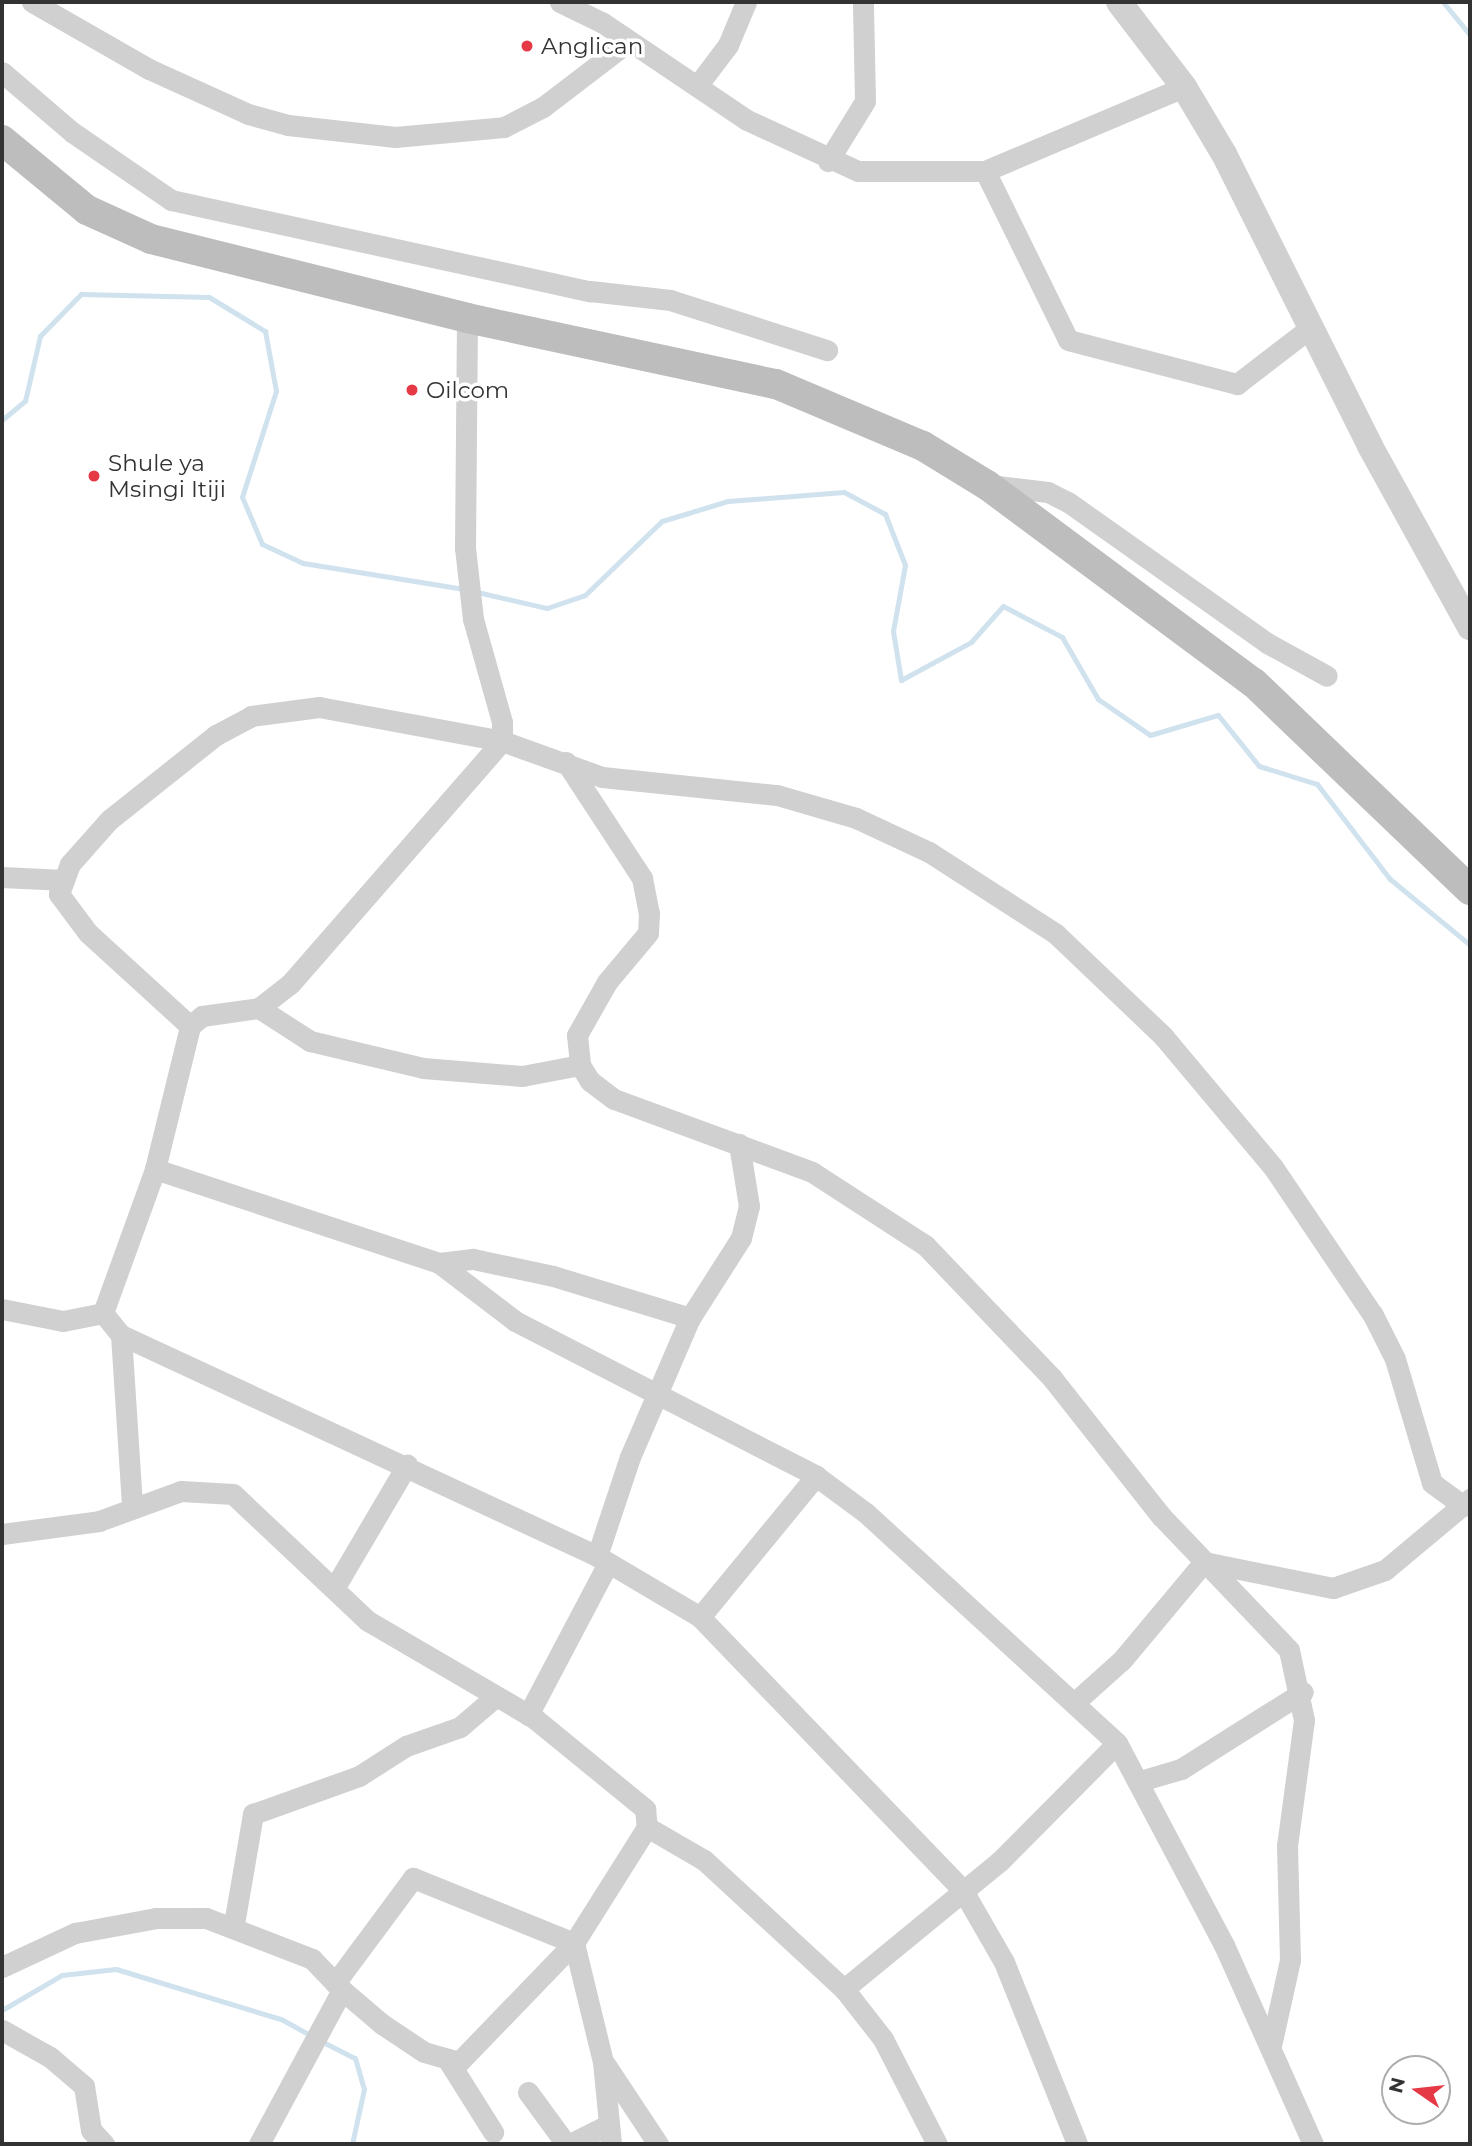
<!DOCTYPE html>
<style>
body{margin:0}
#map{position:relative;width:1472px;height:2146px;overflow:hidden;background:#fff;font-family:Montserrat,sans-serif}
div>[style]{position:absolute}
.stream>*{height:5px;margin:-2.5px;padding:0 2.5px;transform-origin:2.5px;border-radius:2.5px;background:#cfe2ee}
.minor>*{height:21px;margin:-10.5px;padding:0 10.5px;transform-origin:10.5px;border-radius:10.5px;background:#d0d0d0}
.tertiary>*{height:26px;margin:-13px;padding:0 13px;transform-origin:13px;border-radius:13px;background:#d0d0d0}
.secondary>*{height:30px;margin:-15px;padding:0 15px;transform-origin:15px;border-radius:15px;background:#bdbdbd}
.dots>*{width:19px;height:19px;translate:-50% -50%;box-sizing:border-box;border:4px solid #fff;border-radius:50%}
span{translate:-50% -50%;white-space:nowrap;text-align:center;line-height:1.15;-webkit-text-stroke:7px #fff;paint-order:stroke}
.poi-label{font-size:23px;color:#333}
.left{translate:0 -50%;text-align:left}
.frame{position:absolute;inset:0;border:4px solid #333;pointer-events:none}
.north{position:absolute;left:1381px;top:2055px;width:70px;height:70px;box-sizing:border-box;background:#fff;border:2px solid #adadad;border-radius:50%;rotate:284deg;font-size:19px;font-weight:700;line-height:28px;text-align:center;color:#333}
.north::after{content:'';display:block;margin:auto;width:24px;height:32px;background:#e63946;clip-path:polygon(50% 0,100% 100%,50% 72%,0 100%)}
</style>
<div id="map">
<div class="stream">
<i style="left:1443px;top:2px;width:43px;rotate:50.7deg"></i>
<i style="left:2px;top:420px;width:30px;rotate:-40deg"></i>
<i style="left:25px;top:401px;width:67px;rotate:-77deg"></i>
<i style="left:40px;top:336px;width:59px;rotate:-45.7deg"></i>
<i style="left:81px;top:294px;width:128px;rotate:1.3deg"></i>
<i style="left:209px;top:297px;width:66px;rotate:31.3deg"></i>
<i style="left:265px;top:331px;width:61px;rotate:79.6deg"></i>
<i style="left:276px;top:391px;width:111px;rotate:107.8deg"></i>
<i style="left:242px;top:497px;width:51px;rotate:66.9deg"></i>
<i style="left:262px;top:544px;width:45px;rotate:24.9deg"></i>
<i style="left:303px;top:563px;width:163px;rotate:9.2deg"></i>
<i style="left:477px;top:592px;width:72px;rotate:12.9deg"></i>
<i style="left:547px;top:608px;width:40px;rotate:-18.9deg"></i>
<i style="left:585px;top:595px;width:107px;rotate:-43.9deg"></i>
<i style="left:662px;top:521px;width:69px;rotate:-16.9deg"></i>
<i style="left:728px;top:501px;width:116px;rotate:-4.4deg"></i>
<i style="left:844px;top:492px;width:47px;rotate:28.2deg"></i>
<i style="left:885px;top:514px;width:55px;rotate:68.6deg"></i>
<i style="left:905px;top:565px;width:67px;rotate:100.3deg"></i>
<i style="left:893px;top:631px;width:50px;rotate:80.7deg"></i>
<i style="left:901px;top:680px;width:80px;rotate:-28.5deg"></i>
<i style="left:971px;top:642px;width:48px;rotate:-48.4deg"></i>
<i style="left:1003px;top:606px;width:67px;rotate:27.7deg"></i>
<i style="left:1062px;top:637px;width:72px;rotate:59.9deg"></i>
<i style="left:1098px;top:699px;width:63px;rotate:34.7deg"></i>
<i style="left:1150px;top:735px;width:71px;rotate:-16.4deg"></i>
<i style="left:1218px;top:715px;width:65px;rotate:51.2deg"></i>
<i style="left:1259px;top:766px;width:61px;rotate:17.2deg"></i>
<i style="left:1317px;top:784px;width:120px;rotate:52.5deg"></i>
<i style="left:1390px;top:879px;width:104px;rotate:39.5deg"></i>
<i style="left:2px;top:2010px;width:69px;rotate:-30.3deg"></i>
<i style="left:62px;top:1975px;width:54px;rotate:-6.3deg"></i>
<i style="left:116px;top:1969px;width:172px;rotate:16.9deg"></i>
<i style="left:281px;top:2019px;width:37px;rotate:29deg"></i>
<i style="left:321px;top:2041px;width:38px;rotate:27deg"></i>
<i style="left:355px;top:2058px;width:32px;rotate:74deg"></i>
<i style="left:364px;top:2089px;width:56px;rotate:102.3deg"></i>
</div>
<div class="minor">
<i style="left:32px;top:2px;width:135px;rotate:29.8deg"></i>
<i style="left:149px;top:69px;width:109px;rotate:24.4deg"></i>
<i style="left:248px;top:114px;width:41px;rotate:15.4deg"></i>
<i style="left:288px;top:125px;width:108px;rotate:6.4deg"></i>
<i style="left:395px;top:137px;width:109px;rotate:-5.2deg"></i>
<i style="left:504px;top:127px;width:44px;rotate:-27.1deg"></i>
<i style="left:543px;top:107px;width:107px;rotate:-37.4deg"></i>
<i style="left:560px;top:2px;width:48px;rotate:26deg"></i>
<i style="left:603px;top:23px;width:174px;rotate:34deg"></i>
<i style="left:747px;top:120px;width:122px;rotate:24.7deg"></i>
<i style="left:858px;top:171px;width:127px"></i>
<i style="left:985px;top:171px;width:216px;rotate:-22.9deg"></i>
<i style="left:2px;top:72px;width:92px;rotate:40.6deg"></i>
<i style="left:72px;top:132px;width:120px;rotate:34.5deg"></i>
<i style="left:171px;top:200px;width:429px;rotate:12.3deg"></i>
<i style="left:590px;top:291px;width:81px;rotate:6.4deg"></i>
<i style="left:670px;top:300px;width:165px;rotate:17.7deg"></i>
<i style="left:697px;top:86px;width:51px;rotate:-52.9deg"></i>
<i style="left:728px;top:45px;width:47px;rotate:-67.3deg"></i>
<i style="left:828px;top:161px;width:70px;rotate:-58.3deg"></i>
<i style="left:865px;top:101px;width:99px;rotate:-91.2deg"></i>
<i style="left:985px;top:171px;width:188px;rotate:63.8deg"></i>
<i style="left:1068px;top:340px;width:175px;rotate:14.6deg"></i>
<i style="left:1237px;top:384px;width:92px;rotate:-37.5deg"></i>
<i style="left:989px;top:485px;width:59px;rotate:6.8deg"></i>
<i style="left:1048px;top:492px;width:22px;rotate:27deg"></i>
<i style="left:1068px;top:502px;width:244px;rotate:35.3deg"></i>
<i style="left:1267px;top:643px;width:68px;rotate:28.8deg"></i>
<i style="left:566px;top:762px;width:139px;rotate:56.8deg"></i>
<i style="left:642px;top:878px;width:36px;rotate:79deg"></i>
<i style="left:649px;top:913px;width:20px;rotate:93deg"></i>
<i style="left:648px;top:933px;width:64px;rotate:129.9deg"></i>
<i style="left:607px;top:982px;width:61px;rotate:119.5deg"></i>
<i style="left:577px;top:1035px;width:30px;rotate:84deg"></i>
<i style="left:580px;top:1065px;width:19px;rotate:58deg"></i>
<i style="left:590px;top:1081px;width:30px;rotate:37deg"></i>
<i style="left:614px;top:1099px;width:211px;rotate:20.2deg"></i>
<i style="left:812px;top:1172px;width:135px;rotate:32.9deg"></i>
<i style="left:925px;top:1245px;width:184px;rotate:46.3deg"></i>
<i style="left:1052px;top:1378px;width:176px;rotate:51.7deg"></i>
<i style="left:1161px;top:1516px;width:185px;rotate:46.3deg"></i>
<i style="left:1289px;top:1650px;width:72px;rotate:77.9deg"></i>
<i style="left:1304px;top:1720px;width:127px;rotate:97.7deg"></i>
<i style="left:1287px;top:1846px;width:114px;rotate:88.5deg"></i>
<i style="left:1290px;top:1960px;width:88px;rotate:102.5deg"></i>
<i style="left:2px;top:877px;width:62px;rotate:2.8deg"></i>
<i style="left:259px;top:1008px;width:61px;rotate:32.9deg"></i>
<i style="left:310px;top:1041px;width:116px;rotate:13.4deg"></i>
<i style="left:423px;top:1068px;width:99px;rotate:4.6deg"></i>
<i style="left:522px;top:1076px;width:59px;rotate:-10.7deg"></i>
<i style="left:190px;top:1026px;width:138px;rotate:-137.6deg"></i>
<i style="left:88px;top:933px;width:49px;rotate:-126.6deg"></i>
<i style="left:59px;top:894px;width:32px;rotate:-70deg"></i>
<i style="left:70px;top:864px;width:59px;rotate:-48.4deg"></i>
<i style="left:109px;top:820px;width:137px;rotate:-38.5deg"></i>
<i style="left:216px;top:735px;width:40px;rotate:-28deg"></i>
<i style="left:251px;top:716px;width:69px;rotate:-7.5deg"></i>
<i style="left:319px;top:707px;width:186px;rotate:10.5deg"></i>
<i style="left:502px;top:741px;width:106px;rotate:19.8deg"></i>
<i style="left:602px;top:777px;width:176px;rotate:5.9deg"></i>
<i style="left:777px;top:795px;width:82px;rotate:16.2deg"></i>
<i style="left:856px;top:818px;width:81px;rotate:25deg"></i>
<i style="left:929px;top:852px;width:151px;rotate:32.8deg"></i>
<i style="left:1056px;top:934px;width:148px;rotate:43.6deg"></i>
<i style="left:1163px;top:1036px;width:171px;rotate:50deg"></i>
<i style="left:1273px;top:1167px;width:179px;rotate:56deg"></i>
<i style="left:1373px;top:1315px;width:49px;rotate:63.4deg"></i>
<i style="left:1395px;top:1359px;width:129px;rotate:73.4deg"></i>
<i style="left:1432px;top:1483px;width:39px;rotate:36deg"></i>
<i style="left:155px;top:1169px;width:299px;rotate:18.3deg"></i>
<i style="left:439px;top:1263px;width:96px;rotate:37.3deg"></i>
<i style="left:515px;top:1321px;width:339px;rotate:27.2deg"></i>
<i style="left:816px;top:1476px;width:62px;rotate:36.5deg"></i>
<i style="left:866px;top:1513px;width:340px;rotate:42.5deg"></i>
<i style="left:1117px;top:1743px;width:229px;rotate:62.1deg"></i>
<i style="left:1224px;top:1945px;width:218px;rotate:65.9deg"></i>
<i style="left:439px;top:1263px;width:34px;rotate:-7deg"></i>
<i style="left:473px;top:1259px;width:82px;rotate:12deg"></i>
<i style="left:553px;top:1276px;width:143px;rotate:17deg"></i>
<i style="left:2px;top:1309px;width:62px;rotate:11.1deg"></i>
<i style="left:63px;top:1321px;width:41px;rotate:-11.3deg"></i>
<i style="left:103px;top:1313px;width:153px;rotate:-70.1deg"></i>
<i style="left:155px;top:1169px;width:147px;rotate:-76.2deg"></i>
<i style="left:190px;top:1026px;width:16px;rotate:-40deg"></i>
<i style="left:202px;top:1016px;width:58px;rotate:-8deg"></i>
<i style="left:259px;top:1008px;width:39px;rotate:-38deg"></i>
<i style="left:290px;top:984px;width:322px;rotate:-48.9deg"></i>
<i style="left:502px;top:741px;width:19px;rotate:-90deg"></i>
<i style="left:502px;top:722px;width:107px;rotate:-105.7deg"></i>
<i style="left:473px;top:619px;width:71px;rotate:-96.4deg"></i>
<i style="left:465px;top:548px;width:230px;rotate:-89.5deg"></i>
<i style="left:103px;top:1313px;width:28px;rotate:51deg"></i>
<i style="left:121px;top:1335px;width:525px;rotate:24.9deg"></i>
<i style="left:597px;top:1556px;width:120px;rotate:30.6deg"></i>
<i style="left:700px;top:1617px;width:378px;rotate:46.1deg"></i>
<i style="left:962px;top:1889px;width:84px;rotate:60.1deg"></i>
<i style="left:1004px;top:1962px;width:196px;rotate:68.1deg"></i>
<i style="left:121px;top:1335px;width:170px;rotate:86.3deg"></i>
<i style="left:2px;top:1534px;width:98px;rotate:-7.6deg"></i>
<i style="left:99px;top:1521px;width:87px;rotate:-20.1deg"></i>
<i style="left:181px;top:1491px;width:52px;rotate:3.3deg"></i>
<i style="left:233px;top:1494px;width:185px;rotate:43.3deg"></i>
<i style="left:368px;top:1621px;width:192px;rotate:30.3deg"></i>
<i style="left:534px;top:1718px;width:144px;rotate:39.3deg"></i>
<i style="left:645px;top:1809px;width:18px;rotate:84deg"></i>
<i style="left:647px;top:1827px;width:137px;rotate:122.2deg"></i>
<i style="left:574px;top:1943px;width:122px;rotate:76.3deg"></i>
<i style="left:603px;top:2062px;width:82px;rotate:84.4deg"></i>
<i style="left:597px;top:1556px;width:104px;rotate:-71.6deg"></i>
<i style="left:630px;top:1457px;width:151px;rotate:-66.7deg"></i>
<i style="left:690px;top:1318px;width:95px;rotate:-57.5deg"></i>
<i style="left:741px;top:1238px;width:33px;rotate:-76deg"></i>
<i style="left:749px;top:1206px;width:63px;rotate:-99.2deg"></i>
<i style="left:335px;top:1587px;width:142px;rotate:-59.5deg"></i>
<i style="left:700px;top:1617px;width:183px;rotate:-50.6deg"></i>
<i style="left:1074px;top:1703px;width:64px;rotate:-41.9deg"></i>
<i style="left:1122px;top:1660px;width:128px;rotate:-50.1deg"></i>
<i style="left:1204px;top:1562px;width:132px;rotate:11.4deg"></i>
<i style="left:1333px;top:1588px;width:55px;rotate:-19.1deg"></i>
<i style="left:1385px;top:1570px;width:111px;rotate:-39.9deg"></i>
<i style="left:528px;top:1715px;width:172px;rotate:-62.2deg"></i>
<i style="left:1140px;top:1781px;width:43px;rotate:-16.3deg"></i>
<i style="left:1181px;top:1769px;width:144px;rotate:-32.3deg"></i>
<i style="left:647px;top:1827px;width:66px;rotate:30.1deg"></i>
<i style="left:704px;top:1860px;width:190px;rotate:42.7deg"></i>
<i style="left:844px;top:1989px;width:63px;rotate:52deg"></i>
<i style="left:883px;top:2039px;width:118px;rotate:62.8deg"></i>
<i style="left:234px;top:1924px;width:112px;rotate:-80.2deg"></i>
<i style="left:253px;top:1814px;width:113px;rotate:-19.7deg"></i>
<i style="left:359px;top:1776px;width:56px;rotate:-32.6deg"></i>
<i style="left:406px;top:1746px;width:57px;rotate:-19.4deg"></i>
<i style="left:460px;top:1727px;width:45px;rotate:-40.5deg"></i>
<i style="left:2px;top:1967px;width:81px;rotate:-25deg"></i>
<i style="left:75px;top:1933px;width:82px;rotate:-10.5deg"></i>
<i style="left:156px;top:1918px;width:50px"></i>
<i style="left:206px;top:1918px;width:114px;rotate:21.1deg"></i>
<i style="left:312px;top:1959px;width:43px;rotate:45.9deg"></i>
<i style="left:342px;top:1990px;width:52px;rotate:40.4deg"></i>
<i style="left:382px;top:2024px;width:50px;rotate:33.7deg"></i>
<i style="left:424px;top:2052px;width:36px;rotate:16deg"></i>
<i style="left:459px;top:2062px;width:165px;rotate:-46deg"></i>
<i style="left:574px;top:1943px;width:174px;rotate:-158deg"></i>
<i style="left:413px;top:1878px;width:131px;rotate:126.6deg"></i>
<i style="left:844px;top:1989px;width:202px;rotate:-39.4deg"></i>
<i style="left:1000px;top:1861px;width:166px;rotate:-45.2deg"></i>
<i style="left:2px;top:2030px;width:55px;rotate:29.4deg"></i>
<i style="left:50px;top:2057px;width:45px;rotate:40.5deg"></i>
<i style="left:84px;top:2086px;width:45px;rotate:81deg"></i>
<i style="left:91px;top:2130px;width:19px;rotate:47deg"></i>
<i style="left:449px;top:2062px;width:83px;rotate:57.8deg"></i>
<i style="left:605px;top:2064px;width:96px;rotate:56.5deg"></i>
<i style="left:528px;top:2092px;width:64px;rotate:53.8deg"></i>
<i style="left:259px;top:2144px;width:175px;rotate:-61.7deg"></i>
<i style="left:570px;top:2144px;width:42px;rotate:-26.6deg"></i>
</div>
<div class="tertiary">
<i style="left:1119px;top:2px;width:107px;rotate:52.6deg"></i>
<i style="left:1184px;top:87px;width:78px;rotate:59.2deg"></i>
<i style="left:1224px;top:154px;width:326px;rotate:63.4deg"></i>
<i style="left:1370px;top:446px;width:207px;rotate:61.1deg"></i>
</div>
<div class="secondary">
<i style="left:2px;top:140px;width:110px;rotate:39.5deg"></i>
<i style="left:87px;top:210px;width:70px;rotate:24.4deg"></i>
<i style="left:151px;top:239px;width:326px;rotate:14deg"></i>
<i style="left:467px;top:318px;width:316px;rotate:12.1deg"></i>
<i style="left:776px;top:384px;width:160px;rotate:22.9deg"></i>
<i style="left:923px;top:446px;width:75px;rotate:31.4deg"></i>
<i style="left:987px;top:485px;width:332px;rotate:36.6deg"></i>
<i style="left:1254px;top:683px;width:299px;rotate:43.8deg"></i>
</div>
<div class="dots">
<i style="left:527px;top:46px;background:#e63946"></i>
<i style="left:412px;top:390px;background:#e63946"></i>
<i style="left:94px;top:476px;background:#e63946"></i>
</div>
<div class="poi-label">
<span class="left" style="left:541px;top:46px">Anglican</span>
<span class="left" style="left:426px;top:390px">Oilcom</span>
<span class="left" style="left:108px;top:476px">Shule ya<br>Msingi Itiji</span>
</div>
<div class="frame"></div>
<div class="north">N</div>
</div>
